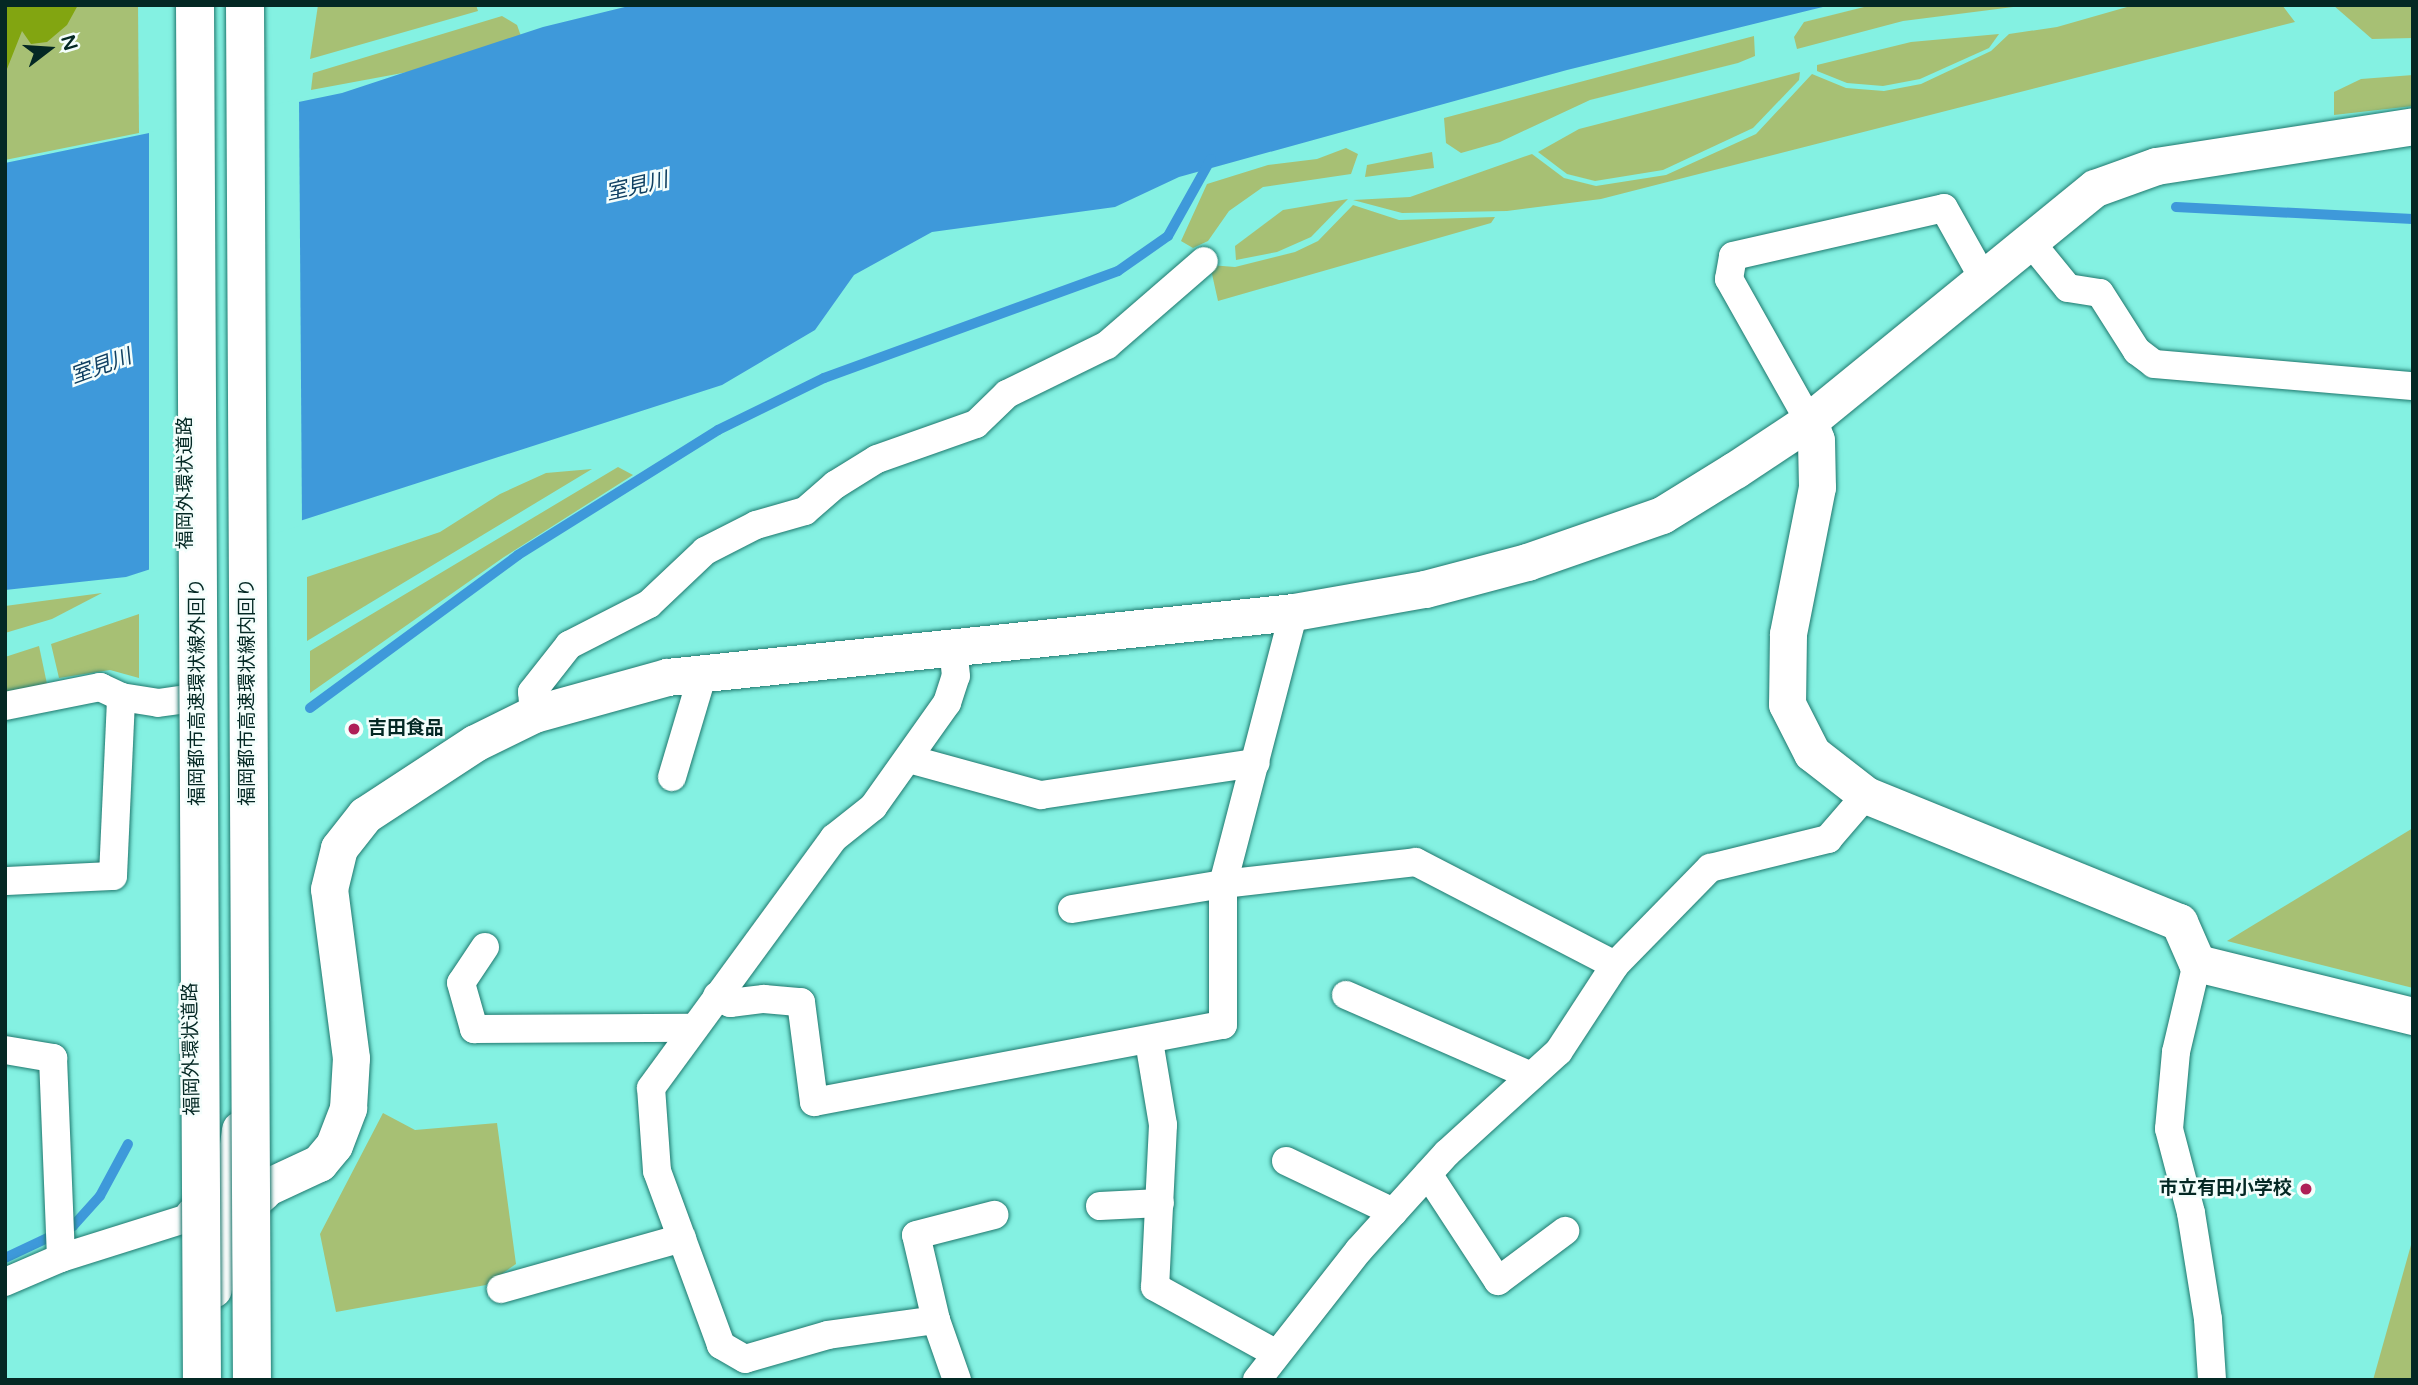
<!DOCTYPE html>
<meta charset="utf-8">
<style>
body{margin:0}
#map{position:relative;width:2418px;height:1385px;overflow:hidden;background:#84f1e2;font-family:"Varela Round","Noto Sans JP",sans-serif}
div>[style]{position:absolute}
.green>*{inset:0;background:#a7c074}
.forest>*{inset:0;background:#82a511}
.water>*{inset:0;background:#3e99da}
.pier>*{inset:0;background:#84f1e2}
.stream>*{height:10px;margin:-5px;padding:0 5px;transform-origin:5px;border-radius:5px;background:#3e99da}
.roads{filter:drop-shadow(0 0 2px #1f786e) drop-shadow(0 0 2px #1f786e)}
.minor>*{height:28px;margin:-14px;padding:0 14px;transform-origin:14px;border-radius:14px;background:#fff}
.tertiary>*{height:37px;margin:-18.5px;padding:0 18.5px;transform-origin:18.5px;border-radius:18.5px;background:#fff}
.trunk>*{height:38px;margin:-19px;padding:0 19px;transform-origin:19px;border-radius:19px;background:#fff}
.bridges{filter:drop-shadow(0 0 2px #1f786e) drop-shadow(0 0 2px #1f786e)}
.motorway-bridge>*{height:38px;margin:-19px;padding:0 19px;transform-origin:19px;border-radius:19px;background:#fff}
.dots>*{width:19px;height:19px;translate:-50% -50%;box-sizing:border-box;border:4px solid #f4fefc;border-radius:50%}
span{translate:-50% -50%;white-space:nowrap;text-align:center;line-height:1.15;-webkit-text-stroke:5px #f4fefc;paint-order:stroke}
.street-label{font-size:19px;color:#042824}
.poi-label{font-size:19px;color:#042824;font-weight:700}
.left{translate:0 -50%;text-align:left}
.right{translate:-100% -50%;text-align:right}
.water-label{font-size:21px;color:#104062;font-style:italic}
.frame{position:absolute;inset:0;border:7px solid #042824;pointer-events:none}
.north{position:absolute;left:14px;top:14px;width:70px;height:70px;-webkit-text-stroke:5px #f4fefc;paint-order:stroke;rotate:73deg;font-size:19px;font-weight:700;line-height:28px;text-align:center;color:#042824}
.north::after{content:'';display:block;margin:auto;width:24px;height:32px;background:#042824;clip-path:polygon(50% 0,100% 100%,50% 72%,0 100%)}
</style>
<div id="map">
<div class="green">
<i style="clip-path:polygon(5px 5px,138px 5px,139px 133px,5px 160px)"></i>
<i style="clip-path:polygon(318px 5px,476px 5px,478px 11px,310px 59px)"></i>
<i style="clip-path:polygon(1872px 5px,2029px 5px,1903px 21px,1797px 49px,1794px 37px,1804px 22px)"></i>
<i style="clip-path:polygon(2134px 5px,2282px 5px,2295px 22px,1601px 199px,1507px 211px,1402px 213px,1353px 200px,1410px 197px,1532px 154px,1564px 178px,1596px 186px,1666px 175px,1756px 134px,1812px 74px,1846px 88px,1884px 91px,1921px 84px,1991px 51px,2009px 34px,2057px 27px)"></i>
<i style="clip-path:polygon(2333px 5px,2413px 5px,2413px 38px,2372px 39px)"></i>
<i style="clip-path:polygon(502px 16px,517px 25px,526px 50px,311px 90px,313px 73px)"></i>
<i style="clip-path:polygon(1999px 34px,1989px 48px,1920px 79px,1883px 86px,1847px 83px,1817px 71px,1817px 65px,1911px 42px)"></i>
<i style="clip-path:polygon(1754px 36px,1755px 56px,1738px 63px,1590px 100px,1500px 142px,1461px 153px,1446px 143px,1444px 118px)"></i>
<i style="clip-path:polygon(1800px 72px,1799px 80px,1753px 128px,1663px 170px,1595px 181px,1567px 174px,1538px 152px,1579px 129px)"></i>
<i style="clip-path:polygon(2413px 75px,2413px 106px,2334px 115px,2334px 92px,2361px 79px)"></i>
<i style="clip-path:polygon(1346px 148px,1358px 154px,1351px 174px,1263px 187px,1229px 211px,1208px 241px,1193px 248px,1181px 241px,1207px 184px,1268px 165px,1317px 159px)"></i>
<i style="clip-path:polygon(1432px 152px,1434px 168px,1365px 177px,1367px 165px)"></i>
<i style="clip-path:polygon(1348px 199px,1311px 237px,1277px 252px,1236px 260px,1235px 246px,1283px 210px)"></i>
<i style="clip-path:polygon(1353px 205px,1399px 220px,1495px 217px,1491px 223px,1218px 301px,1210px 265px,1235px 267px,1295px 252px,1318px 241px)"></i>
<i style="clip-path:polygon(618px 467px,633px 475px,504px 557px,310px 693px,310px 651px)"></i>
<i style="clip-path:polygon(592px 469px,307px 641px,307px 577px,440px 532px,500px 494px,546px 473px)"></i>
<i style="clip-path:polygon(102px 593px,52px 619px,5px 633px,5px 606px)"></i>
<i style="clip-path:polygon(139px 614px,139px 678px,110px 670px,59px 678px,51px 644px)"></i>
<i style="clip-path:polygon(39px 646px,47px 684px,5px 694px,5px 657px)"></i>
<i style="clip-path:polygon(2413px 828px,2413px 988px,2227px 941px)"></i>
<i style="clip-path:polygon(383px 1113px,415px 1130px,497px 1123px,516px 1264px,486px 1285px,336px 1312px,320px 1234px)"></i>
<i style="clip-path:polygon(2413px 1238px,2413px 1380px,2373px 1380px)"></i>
</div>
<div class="forest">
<i style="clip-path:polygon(5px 5px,78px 5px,67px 25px,47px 42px,31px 44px,22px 31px,5px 74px)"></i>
</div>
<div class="water">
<i style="clip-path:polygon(633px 5px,1831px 5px,1567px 70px,1179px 177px,1115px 207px,932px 232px,854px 275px,815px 330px,722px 385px,126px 577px,5px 590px,5px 163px,342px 93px,543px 27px)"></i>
</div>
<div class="pier">
<i style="clip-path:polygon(299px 99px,302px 525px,149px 573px,149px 132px)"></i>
</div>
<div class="stream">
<i style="left:2176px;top:207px;width:237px;rotate:2.9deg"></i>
<i style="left:310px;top:708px;width:258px;rotate:-36.3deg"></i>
<i style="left:518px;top:555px;width:236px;rotate:-32deg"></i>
<i style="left:718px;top:430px;width:118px;rotate:-26.1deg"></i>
<i style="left:824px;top:378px;width:313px;rotate:-20deg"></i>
<i style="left:1118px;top:271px;width:61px;rotate:-35deg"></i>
<i style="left:1168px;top:236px;width:88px;rotate:-60.8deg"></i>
<i style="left:5px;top:1258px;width:75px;rotate:-25.2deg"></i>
<i style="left:73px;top:1226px;width:40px;rotate:-48deg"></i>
<i style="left:100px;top:1196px;width:59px;rotate:-61.7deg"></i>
</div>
<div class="roads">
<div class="minor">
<i style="left:2028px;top:239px;width:63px;rotate:50.8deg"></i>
<i style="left:2068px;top:288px;width:32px;rotate:9deg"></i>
<i style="left:2100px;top:293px;width:69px;rotate:57.5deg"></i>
<i style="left:2137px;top:351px;width:21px;rotate:37deg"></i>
<i style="left:2154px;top:364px;width:260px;rotate:4.9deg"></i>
<i style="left:1809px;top:421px;width:163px;rotate:-119.4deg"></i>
<i style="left:1729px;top:279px;width:23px;rotate:-80deg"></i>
<i style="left:1733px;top:256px;width:216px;rotate:-12.8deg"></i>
<i style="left:1944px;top:208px;width:78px;rotate:60.8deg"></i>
<i style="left:5px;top:706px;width:97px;rotate:-11.3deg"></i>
<i style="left:100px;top:687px;width:23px;rotate:25deg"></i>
<i style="left:121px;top:697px;width:37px;rotate:9deg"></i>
<i style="left:158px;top:703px;width:28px;rotate:-8deg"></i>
<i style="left:534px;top:714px;width:22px;rotate:-95deg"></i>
<i style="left:532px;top:692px;width:60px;rotate:-51.8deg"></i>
<i style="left:569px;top:645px;width:90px;rotate:-27.1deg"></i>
<i style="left:649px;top:604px;width:77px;rotate:-43.4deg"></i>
<i style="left:705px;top:551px;width:57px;rotate:-27deg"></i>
<i style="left:756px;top:525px;width:51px;rotate:-15.9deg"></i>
<i style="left:805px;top:511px;width:40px;rotate:-41deg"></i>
<i style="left:835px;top:485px;width:49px;rotate:-31.8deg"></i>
<i style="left:877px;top:459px;width:105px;rotate:-19.5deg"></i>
<i style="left:976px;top:424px;width:43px;rotate:-44.1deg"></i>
<i style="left:1007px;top:394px;width:111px;rotate:-26.1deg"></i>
<i style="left:1107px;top:345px;width:128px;rotate:-40.9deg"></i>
<i style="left:909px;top:759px;width:137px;rotate:15.3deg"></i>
<i style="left:1041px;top:795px;width:217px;rotate:-8.5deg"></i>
<i style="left:672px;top:777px;width:109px;rotate:-73.4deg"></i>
<i style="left:5px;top:881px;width:108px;rotate:-2.7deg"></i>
<i style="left:113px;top:876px;width:179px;rotate:-87.4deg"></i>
<i style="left:1072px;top:909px;width:153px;rotate:-9.4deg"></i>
<i style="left:1223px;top:884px;width:194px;rotate:-6.5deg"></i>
<i style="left:1416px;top:862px;width:224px;rotate:27.4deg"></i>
<i style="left:485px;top:947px;width:43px;rotate:123.7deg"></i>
<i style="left:461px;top:983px;width:48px;rotate:74.2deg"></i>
<i style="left:474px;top:1029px;width:219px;rotate:-0.3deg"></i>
<i style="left:2197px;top:963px;width:91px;rotate:103.3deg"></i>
<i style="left:2176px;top:1052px;width:77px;rotate:95.2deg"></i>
<i style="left:2169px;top:1129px;width:87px;rotate:75.3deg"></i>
<i style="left:2191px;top:1213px;width:107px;rotate:80.9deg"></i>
<i style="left:2208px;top:1319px;width:61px;rotate:86.2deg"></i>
<i style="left:1346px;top:995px;width:202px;rotate:23.6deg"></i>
<i style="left:717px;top:996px;width:15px;rotate:28deg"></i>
<i style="left:730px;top:1003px;width:34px;rotate:-7deg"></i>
<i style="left:764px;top:999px;width:37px;rotate:5deg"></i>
<i style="left:801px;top:1002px;width:101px;rotate:82.6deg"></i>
<i style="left:814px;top:1102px;width:416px;rotate:-10.7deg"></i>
<i style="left:1223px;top:1025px;width:141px;rotate:-90deg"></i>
<i style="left:1223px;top:884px;width:281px;rotate:-75.4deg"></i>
<i style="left:1149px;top:1041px;width:85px;rotate:80.5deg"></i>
<i style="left:1163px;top:1125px;width:162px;rotate:92.8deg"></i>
<i style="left:1155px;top:1287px;width:137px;rotate:28.8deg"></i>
<i style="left:5px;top:1050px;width:49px;rotate:9.5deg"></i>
<i style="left:53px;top:1058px;width:200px;rotate:87.7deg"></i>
<i style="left:1286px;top:1161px;width:119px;rotate:25.5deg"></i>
<i style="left:1428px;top:1174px;width:128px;rotate:56.8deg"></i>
<i style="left:1498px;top:1281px;width:84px;rotate:-36.7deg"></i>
<i style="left:1100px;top:1206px;width:60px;rotate:-2.9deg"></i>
<i style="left:5px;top:1282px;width:61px;rotate:-23.2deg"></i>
<i style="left:61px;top:1258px;width:139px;rotate:-17.5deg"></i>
<i style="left:501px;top:1289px;width:188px;rotate:-15.7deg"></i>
<i style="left:936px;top:1320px;width:109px;rotate:172.1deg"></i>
<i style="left:828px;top:1335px;width:86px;rotate:163.9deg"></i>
<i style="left:745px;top:1359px;width:28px;rotate:-150deg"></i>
<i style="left:721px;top:1345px;width:185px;rotate:-110.2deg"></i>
<i style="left:657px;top:1171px;width:83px;rotate:-94.1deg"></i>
<i style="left:651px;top:1088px;width:310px;rotate:-53.8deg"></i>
<i style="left:834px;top:838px;width:50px;rotate:-38.5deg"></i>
<i style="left:873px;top:807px;width:128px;rotate:-54.6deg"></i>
<i style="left:947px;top:703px;width:28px;rotate:-72deg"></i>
<i style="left:956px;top:676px;width:29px;rotate:-96deg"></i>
<i style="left:957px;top:1380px;width:64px;rotate:-109.3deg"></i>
<i style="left:936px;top:1320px;width:87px;rotate:-103.2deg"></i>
<i style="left:916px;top:1235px;width:81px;rotate:-14.4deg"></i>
<i style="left:1257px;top:1380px;width:165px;rotate:-51.9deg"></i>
<i style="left:1359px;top:1250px;width:131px;rotate:-47.8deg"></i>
<i style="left:1447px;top:1153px;width:151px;rotate:-42.3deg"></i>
<i style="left:1559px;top:1051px;width:103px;rotate:-56.9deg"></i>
<i style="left:1615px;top:965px;width:136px;rotate:-45.6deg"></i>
<i style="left:1710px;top:868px;width:122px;rotate:-13.8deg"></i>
<i style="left:1828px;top:839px;width:58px;rotate:-49.2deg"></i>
</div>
<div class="tertiary">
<i style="left:1809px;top:421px;width:20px;rotate:70deg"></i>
<i style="left:1816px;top:440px;width:47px;rotate:88.8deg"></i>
<i style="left:1817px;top:487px;width:150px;rotate:101.2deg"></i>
<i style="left:1788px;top:634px;width:70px;rotate:90.8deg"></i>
<i style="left:1787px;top:704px;width:55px;rotate:63deg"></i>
<i style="left:1812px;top:753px;width:68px;rotate:37.9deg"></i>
<i style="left:1866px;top:795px;width:338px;rotate:22.1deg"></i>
<i style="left:2179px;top:922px;width:45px;rotate:66.3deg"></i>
<i style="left:2197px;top:963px;width:222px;rotate:13.8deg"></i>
<i style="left:235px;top:1202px;width:93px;rotate:-24.9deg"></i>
<i style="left:319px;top:1163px;width:23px;rotate:-50deg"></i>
<i style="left:334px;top:1145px;width:40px;rotate:-69deg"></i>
<i style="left:348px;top:1108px;width:50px;rotate:-86.6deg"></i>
<i style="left:351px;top:1058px;width:170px;rotate:-97.4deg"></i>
<i style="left:329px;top:889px;width:42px;rotate:-76.3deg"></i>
<i style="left:339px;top:848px;width:42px;rotate:-51.8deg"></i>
<i style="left:365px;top:815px;width:131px;rotate:-33.2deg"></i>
<i style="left:475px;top:743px;width:66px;rotate:-26.2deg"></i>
<i style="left:534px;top:714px;width:138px;rotate:-15.5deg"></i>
<i style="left:667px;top:677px;width:630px;rotate:-5.92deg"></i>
<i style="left:1294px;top:612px;width:133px;rotate:-10deg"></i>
<i style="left:1425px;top:589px;width:106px;rotate:-14.8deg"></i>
<i style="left:1527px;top:562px;width:143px;rotate:-19.2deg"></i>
<i style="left:1662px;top:515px;width:86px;rotate:-31.7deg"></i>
<i style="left:1735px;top:470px;width:89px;rotate:-33.5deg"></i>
<i style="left:1809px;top:421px;width:369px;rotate:-39.2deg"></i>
<i style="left:2095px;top:188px;width:65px;rotate:-19.8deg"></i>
<i style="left:2156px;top:166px;width:260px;rotate:-8.8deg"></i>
</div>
<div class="trunk">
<i style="left:194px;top:1216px;width:57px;rotate:-44.3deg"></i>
<i style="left:235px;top:1176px;width:46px;rotate:-82.6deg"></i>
<i style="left:213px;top:1289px;width:40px;rotate:-88.6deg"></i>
<i style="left:214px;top:1249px;width:39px;rotate:-58deg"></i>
<i style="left:235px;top:1216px;width:37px;rotate:-41deg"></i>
</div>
</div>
<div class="bridges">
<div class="motorway-bridge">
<i style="left:195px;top:5px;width:1375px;rotate:89.71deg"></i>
<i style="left:245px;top:5px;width:1375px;rotate:89.71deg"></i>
</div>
</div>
<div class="dots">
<i style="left:354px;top:729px;background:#ae1f57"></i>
<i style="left:2306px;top:1189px;background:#ae1f57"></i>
</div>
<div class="street-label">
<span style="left:186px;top:483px;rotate:-90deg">福岡外環状道路</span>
<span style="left:198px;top:692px;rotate:-90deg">福岡都市高速環状線外回り</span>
<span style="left:248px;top:692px;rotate:-90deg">福岡都市高速環状線内回り</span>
<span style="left:192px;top:1049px;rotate:-91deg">福岡外環状道路</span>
</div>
<div class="poi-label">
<span class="left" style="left:368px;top:729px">吉田食品</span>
<span class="right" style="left:2292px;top:1189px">市立有田小学校</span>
</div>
<div class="water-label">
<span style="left:637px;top:187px;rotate:-13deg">室見川</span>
<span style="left:101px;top:367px;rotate:-20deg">室見川</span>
</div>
<div class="frame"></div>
<div class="north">N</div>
</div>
